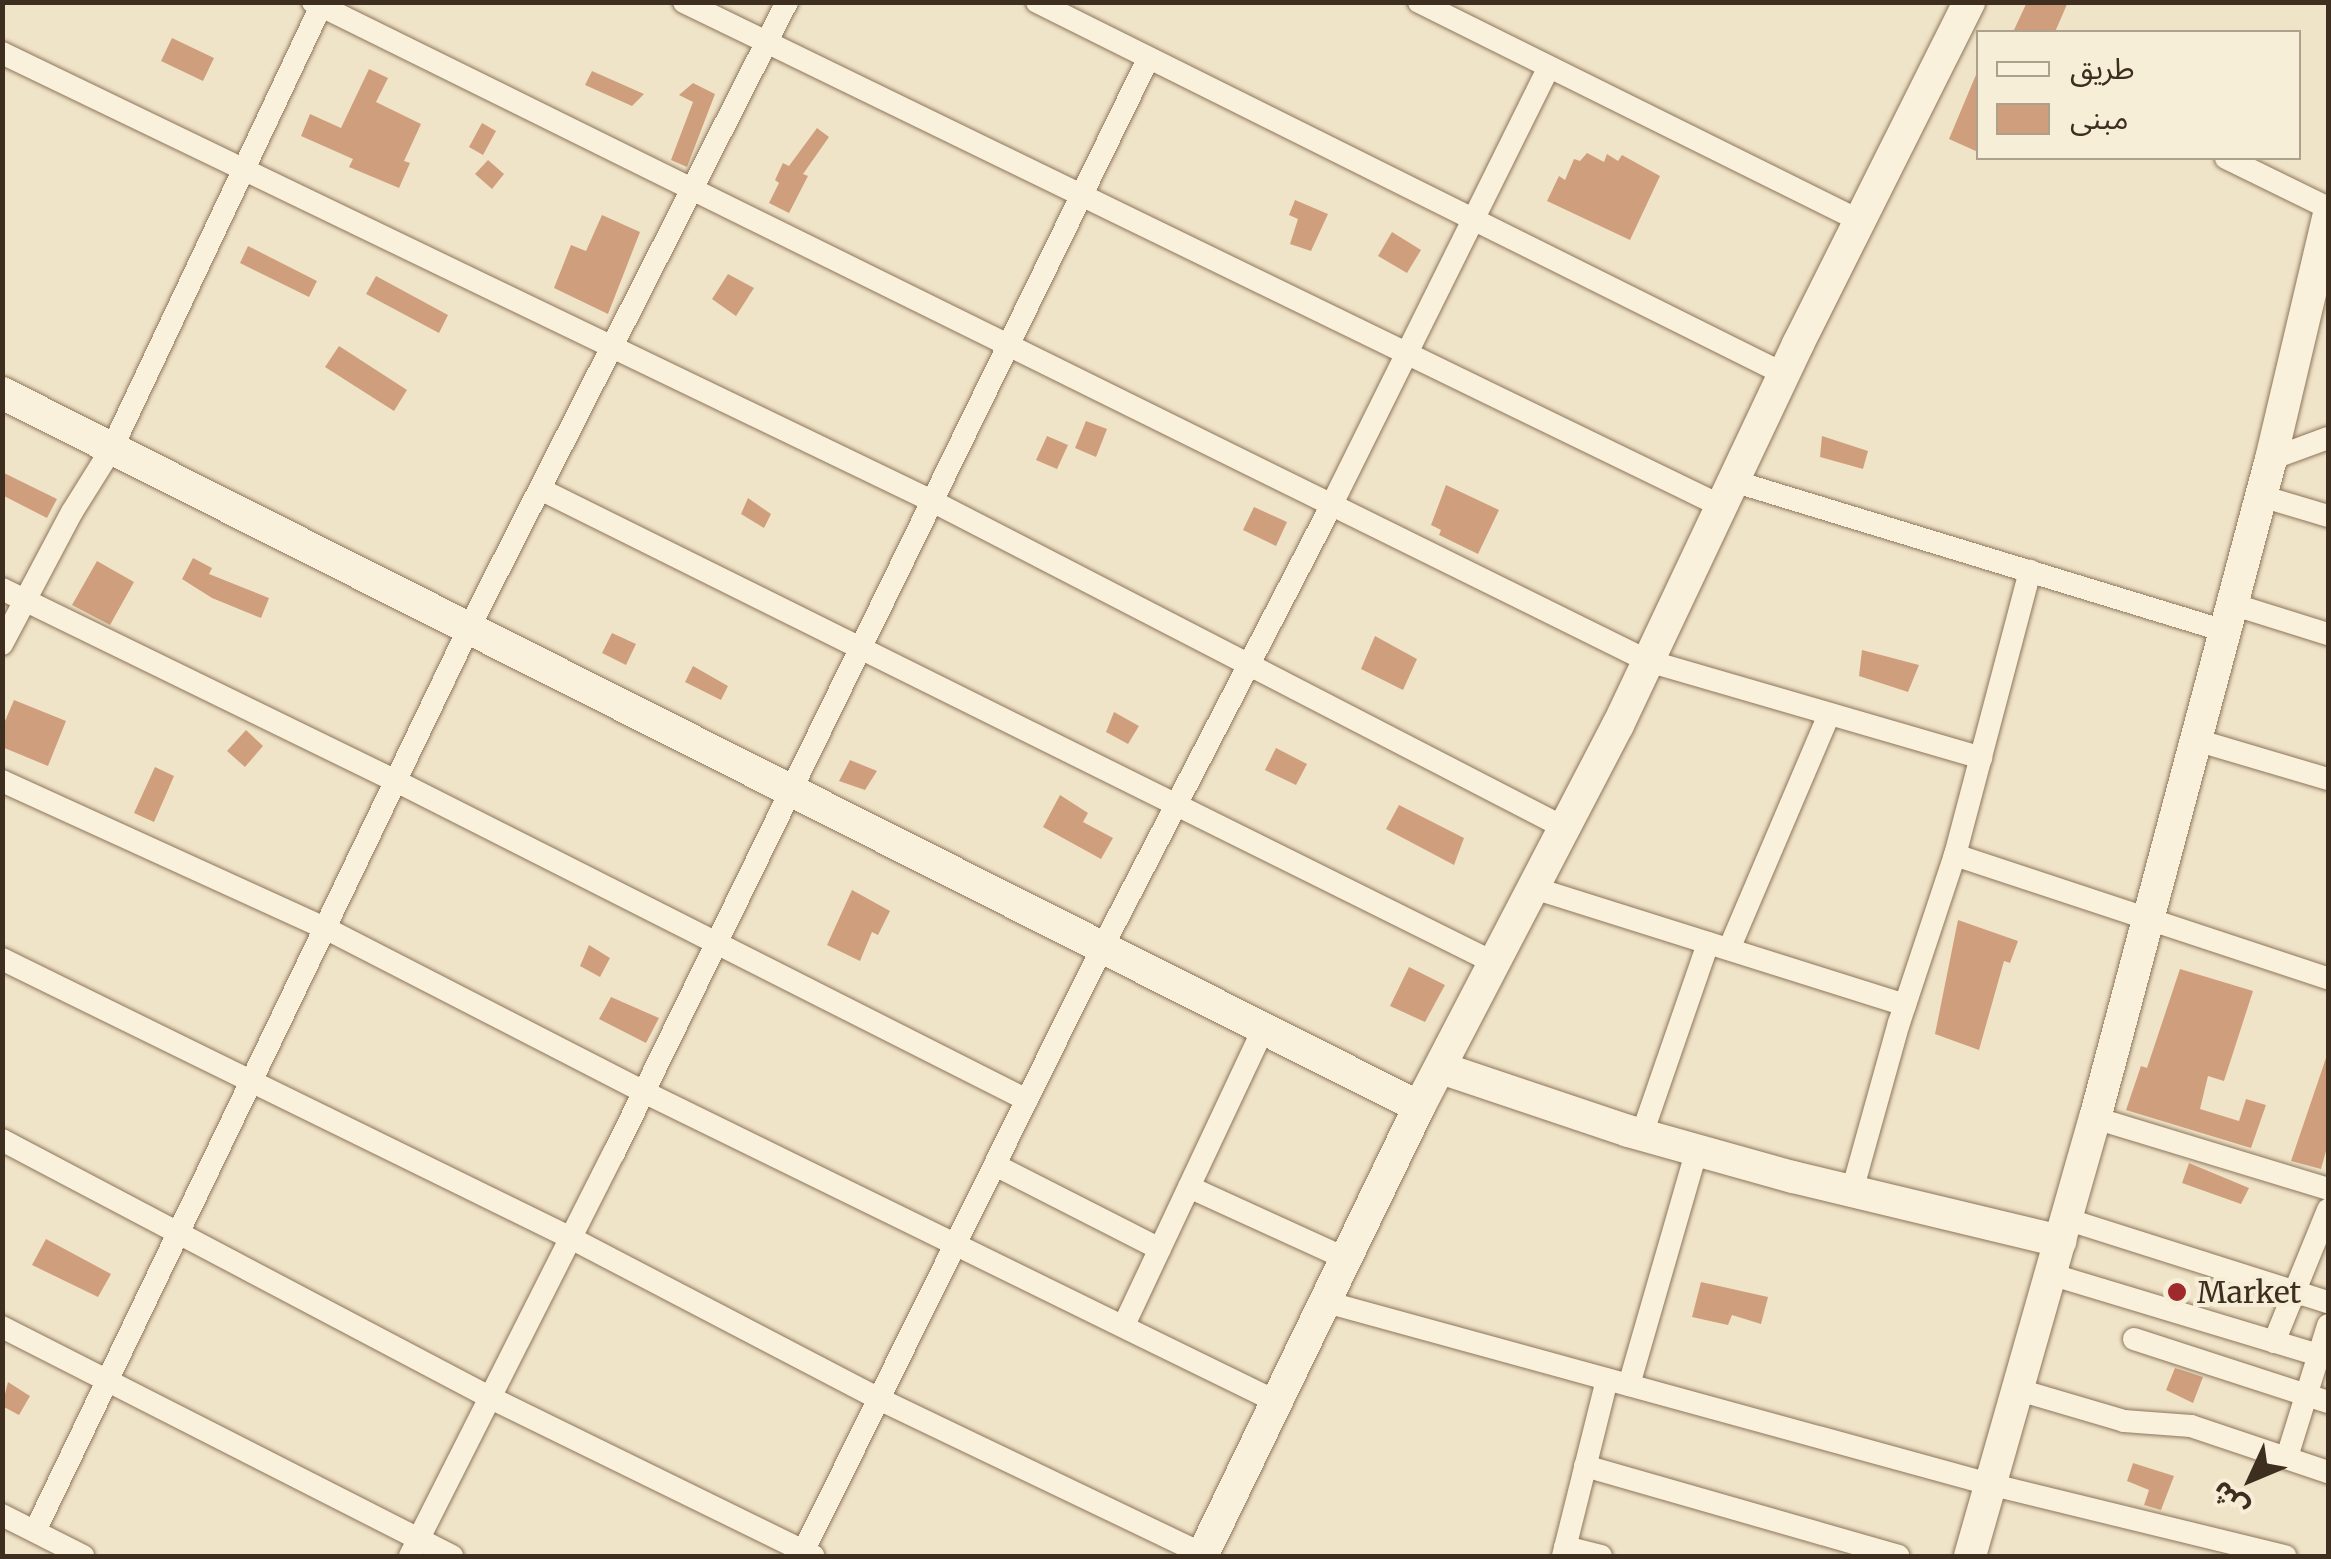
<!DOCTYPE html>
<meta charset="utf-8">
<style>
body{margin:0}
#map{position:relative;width:2331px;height:1559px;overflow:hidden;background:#f0e4c8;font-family:Merriweather,"Noto Sans Arabic",serif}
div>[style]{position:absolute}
.building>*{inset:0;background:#cf9f7d}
.roads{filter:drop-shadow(0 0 2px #8d765c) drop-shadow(0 0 2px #8d765c)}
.street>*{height:22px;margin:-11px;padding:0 11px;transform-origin:11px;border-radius:11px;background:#faf1dc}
.secondary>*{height:32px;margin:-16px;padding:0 16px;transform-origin:16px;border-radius:16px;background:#faf1dc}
.dots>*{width:28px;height:28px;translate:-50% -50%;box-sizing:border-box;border:5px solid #f7eed8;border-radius:50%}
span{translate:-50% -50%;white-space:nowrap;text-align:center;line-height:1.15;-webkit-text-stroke:8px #f7eed8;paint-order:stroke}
.poi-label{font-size:30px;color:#3d2e20}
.left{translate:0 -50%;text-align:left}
.frame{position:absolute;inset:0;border:5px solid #3d2e20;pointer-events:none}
.legend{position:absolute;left:1976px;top:30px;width:325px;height:130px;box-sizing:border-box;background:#f7eed8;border:2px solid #ada18e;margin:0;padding:12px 18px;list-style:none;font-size:30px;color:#3d2e20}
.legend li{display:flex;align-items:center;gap:20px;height:50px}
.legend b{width:50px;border:2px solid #ada18e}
.north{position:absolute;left:2201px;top:1429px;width:100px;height:100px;-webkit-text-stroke:8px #f7eed8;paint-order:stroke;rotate:226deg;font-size:28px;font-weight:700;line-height:40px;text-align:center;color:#3d2e20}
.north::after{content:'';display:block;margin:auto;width:35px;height:45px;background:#3d2e20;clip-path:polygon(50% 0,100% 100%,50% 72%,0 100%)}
</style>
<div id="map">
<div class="building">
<i style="clip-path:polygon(2027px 2px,2068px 2px,2055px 32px,2013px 32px)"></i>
<i style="clip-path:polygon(172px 38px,214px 58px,203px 81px,161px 61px)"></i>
<i style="clip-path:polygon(369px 69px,388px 78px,376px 102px,421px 124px,404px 161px,410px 163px,399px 188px,349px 167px,353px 159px,301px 136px,310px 114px,341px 128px)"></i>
<i style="clip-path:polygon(1978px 70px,1978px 152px,1949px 139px)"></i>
<i style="clip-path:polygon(592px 71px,644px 94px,632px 106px,585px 85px)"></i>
<i style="clip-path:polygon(693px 83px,715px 94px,687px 167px,671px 160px,693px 102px,679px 95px)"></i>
<i style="clip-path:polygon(482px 123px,496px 131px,483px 155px,469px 147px)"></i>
<i style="clip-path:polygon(817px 128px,829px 137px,803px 174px,808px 176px,789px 213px,769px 203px,779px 183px,775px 180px,783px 163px,789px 166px)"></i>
<i style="clip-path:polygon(1587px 153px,1604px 162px,1607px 154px,1618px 161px,1622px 155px,1660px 176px,1630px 240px,1547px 201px,1559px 176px,1565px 180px,1574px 159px,1580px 161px)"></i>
<i style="clip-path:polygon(488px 160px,504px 174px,492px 189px,475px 174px)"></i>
<i style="clip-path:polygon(1295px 200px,1328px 214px,1311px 251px,1290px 244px,1298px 219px,1289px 215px)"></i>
<i style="clip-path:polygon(602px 215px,640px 232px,608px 314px,554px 288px,571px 245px,586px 251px)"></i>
<i style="clip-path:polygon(1392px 232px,1421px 250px,1407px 273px,1378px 256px)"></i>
<i style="clip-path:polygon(248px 246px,317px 281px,309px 297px,240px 263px)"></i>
<i style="clip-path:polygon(728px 274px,754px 288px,736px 316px,712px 299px)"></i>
<i style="clip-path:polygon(376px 276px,448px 315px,439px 333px,366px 294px)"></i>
<i style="clip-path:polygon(339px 346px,407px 390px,394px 411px,325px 367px)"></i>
<i style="clip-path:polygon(1086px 421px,1107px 429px,1096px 457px,1075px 448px)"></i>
<i style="clip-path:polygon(1047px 436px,1068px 445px,1057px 469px,1036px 460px)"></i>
<i style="clip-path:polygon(1822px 436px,1868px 451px,1863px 469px,1820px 457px)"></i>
<i style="clip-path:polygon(2px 472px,57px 499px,47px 518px,2px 495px)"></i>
<i style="clip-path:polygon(1446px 485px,1499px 510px,1478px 554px,1439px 535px,1441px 530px,1431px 525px)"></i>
<i style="clip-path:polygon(748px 498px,771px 514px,764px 528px,741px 514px)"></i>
<i style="clip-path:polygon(1254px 507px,1287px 522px,1276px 546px,1243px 530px)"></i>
<i style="clip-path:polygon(193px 558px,212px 568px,209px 574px,269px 598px,261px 618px,212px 598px,182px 579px)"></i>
<i style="clip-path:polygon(97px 561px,134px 582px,110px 625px,72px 605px)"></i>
<i style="clip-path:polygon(612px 633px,636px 644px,626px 665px,602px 653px)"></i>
<i style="clip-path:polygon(1375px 636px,1417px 659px,1403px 690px,1361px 669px)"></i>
<i style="clip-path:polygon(1862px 650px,1919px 665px,1908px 692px,1859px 676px)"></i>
<i style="clip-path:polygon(693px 666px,728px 686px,721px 700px,685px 682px)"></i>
<i style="clip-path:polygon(14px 700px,66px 721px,48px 766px,2px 747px,2px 728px)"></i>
<i style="clip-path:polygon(1114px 712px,1139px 726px,1128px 744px,1106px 732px)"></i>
<i style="clip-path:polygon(246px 730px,263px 746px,245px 767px,227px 751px)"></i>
<i style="clip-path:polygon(1276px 748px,1307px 764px,1296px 785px,1265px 770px)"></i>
<i style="clip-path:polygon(850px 760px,877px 771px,865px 790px,839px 781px)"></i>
<i style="clip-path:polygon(155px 767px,174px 776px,154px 822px,134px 813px)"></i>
<i style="clip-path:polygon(1060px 795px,1088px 813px,1083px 822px,1113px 838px,1101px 859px,1043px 827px)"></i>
<i style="clip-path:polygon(1399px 805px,1464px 838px,1454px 865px,1386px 829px)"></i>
<i style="clip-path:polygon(852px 890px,890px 911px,878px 935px,872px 932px,860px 961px,827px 945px)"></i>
<i style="clip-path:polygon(1958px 920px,2018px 941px,2010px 963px,2004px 961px,1979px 1050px,1935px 1034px)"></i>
<i style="clip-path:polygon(589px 945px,610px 958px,600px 977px,580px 966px)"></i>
<i style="clip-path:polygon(1409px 967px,1445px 985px,1425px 1022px,1390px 1006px)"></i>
<i style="clip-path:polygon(2180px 969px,2253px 991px,2224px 1081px,2208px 1076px,2200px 1109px,2239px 1121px,2246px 1099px,2266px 1105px,2251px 1148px,2126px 1110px,2141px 1066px,2147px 1068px)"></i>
<i style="clip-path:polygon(611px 997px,659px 1018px,646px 1043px,599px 1019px)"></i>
<i style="clip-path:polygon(2326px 1058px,2328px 1144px,2321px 1169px,2291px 1161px)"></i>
<i style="clip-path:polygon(2189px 1163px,2249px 1188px,2241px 1204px,2182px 1183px)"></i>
<i style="clip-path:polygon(46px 1239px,111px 1274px,98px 1297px,32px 1265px)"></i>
<i style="clip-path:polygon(1701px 1282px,1768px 1297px,1761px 1324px,1732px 1315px,1728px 1325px,1692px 1317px)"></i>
<i style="clip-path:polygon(2175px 1368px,2203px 1377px,2193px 1403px,2166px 1390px)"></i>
<i style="clip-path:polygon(8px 1382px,30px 1396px,19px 1415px,2px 1406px)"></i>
<i style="clip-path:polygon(2133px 1463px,2174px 1476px,2161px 1510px,2144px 1505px,2149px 1490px,2127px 1481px)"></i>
</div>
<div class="roads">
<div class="street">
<i style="left:313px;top:2px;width:1489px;rotate:26.27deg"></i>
<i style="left:1648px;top:661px;width:347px;rotate:16.2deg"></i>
<i style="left:684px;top:2px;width:1153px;rotate:25.92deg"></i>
<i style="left:1037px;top:2px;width:835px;rotate:26.47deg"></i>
<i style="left:1419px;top:2px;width:492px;rotate:26.4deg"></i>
<i style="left:2px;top:53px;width:1032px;rotate:25.72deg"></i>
<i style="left:932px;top:501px;width:712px;rotate:27.32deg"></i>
<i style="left:2226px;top:158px;width:114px;rotate:26.1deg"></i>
<i style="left:2271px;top:459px;width:61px;rotate:-20.2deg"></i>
<i style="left:1733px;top:481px;width:514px;rotate:16.96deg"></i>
<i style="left:540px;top:489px;width:1066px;rotate:26.4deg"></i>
<i style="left:2261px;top:496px;width:70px;rotate:16.6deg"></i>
<i style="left:2px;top:589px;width:438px;rotate:26deg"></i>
<i style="left:396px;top:781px;width:707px;rotate:26.82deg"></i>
<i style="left:2232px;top:604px;width:101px;rotate:17.4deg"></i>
<i style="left:2px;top:644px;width:149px;rotate:-62.1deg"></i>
<i style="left:72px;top:512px;width:75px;rotate:-58deg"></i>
<i style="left:112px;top:448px;width:493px;rotate:-64.7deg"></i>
<i style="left:2196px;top:740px;width:138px;rotate:16.5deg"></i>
<i style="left:2px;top:781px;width:355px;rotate:24.5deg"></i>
<i style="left:325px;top:928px;width:359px;rotate:27.2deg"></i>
<i style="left:644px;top:1092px;width:707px;rotate:26.09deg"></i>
<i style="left:1955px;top:855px;width:393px;rotate:18.3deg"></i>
<i style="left:1534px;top:888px;width:389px;rotate:17.5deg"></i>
<i style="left:1729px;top:949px;width:255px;rotate:-66.9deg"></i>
<i style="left:2px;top:959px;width:634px;rotate:26.12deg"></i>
<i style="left:571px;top:1238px;width:348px;rotate:27.6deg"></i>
<i style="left:879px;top:1399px;width:359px;rotate:25.6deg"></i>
<i style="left:2095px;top:1118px;width:244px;rotate:16.9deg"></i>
<i style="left:1642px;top:1134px;width:202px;rotate:-70.9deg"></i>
<i style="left:2px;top:1140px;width:553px;rotate:27.82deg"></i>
<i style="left:491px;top:1398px;width:359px;rotate:26.1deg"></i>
<i style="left:995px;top:1165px;width:185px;rotate:27deg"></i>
<i style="left:1189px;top:1187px;width:171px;rotate:24.5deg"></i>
<i style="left:1852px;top:1191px;width:174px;rotate:-74.4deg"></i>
<i style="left:1899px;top:1023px;width:177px;rotate:-71.6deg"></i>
<i style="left:1955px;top:855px;width:294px;rotate:-75.2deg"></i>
<i style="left:2066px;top:1219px;width:275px;rotate:17.6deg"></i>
<i style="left:2050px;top:1274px;width:290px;rotate:16.8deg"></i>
<i style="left:1326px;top:1302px;width:692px;rotate:15.34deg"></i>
<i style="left:1993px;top:1485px;width:301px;rotate:13.7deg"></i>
<i style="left:1124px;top:1325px;width:328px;rotate:-64.8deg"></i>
<i style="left:2px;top:1327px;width:505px;rotate:26.97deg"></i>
<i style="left:2134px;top:1339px;width:204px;rotate:18deg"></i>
<i style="left:2274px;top:1342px;width:143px;rotate:-67.8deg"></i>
<i style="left:1629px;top:1385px;width:245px;rotate:-73.9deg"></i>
<i style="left:2019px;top:1390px;width:109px;rotate:16.4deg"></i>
<i style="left:2124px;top:1421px;width:67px;rotate:4.3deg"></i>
<i style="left:2191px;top:1426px;width:145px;rotate:18.6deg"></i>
<i style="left:2287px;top:1457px;width:138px;rotate:-72.7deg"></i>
<i style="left:1585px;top:1466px;width:326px;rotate:16deg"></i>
<i style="left:2px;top:1515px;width:91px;rotate:26.8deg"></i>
<i style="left:35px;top:1531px;width:1000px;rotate:-64.33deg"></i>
<i style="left:468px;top:630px;width:704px;rotate:-63.07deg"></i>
<i style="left:1565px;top:1547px;width:37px;rotate:14deg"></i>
<i style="left:410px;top:1556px;width:452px;rotate:-63.2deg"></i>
<i style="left:614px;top:1153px;width:1217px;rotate:-63.98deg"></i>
<i style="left:801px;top:1556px;width:681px;rotate:-63.66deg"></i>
<i style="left:1103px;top:946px;width:496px;rotate:-62.6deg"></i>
<i style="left:1331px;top:506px;width:490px;rotate:-63.6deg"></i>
<i style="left:1563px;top:1556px;width:182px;rotate:-76deg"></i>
</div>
<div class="secondary">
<i style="left:2px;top:393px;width:1587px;rotate:26.74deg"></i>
<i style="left:1441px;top:1068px;width:197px;rotate:18.6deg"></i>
<i style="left:1628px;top:1131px;width:171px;rotate:15.6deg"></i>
<i style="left:1793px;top:1177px;width:275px;rotate:13.5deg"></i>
<i style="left:1202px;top:1556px;width:499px;rotate:-64.2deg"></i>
<i style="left:1419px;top:1107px;width:431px;rotate:-62.5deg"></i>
<i style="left:1618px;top:725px;width:421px;rotate:-64.7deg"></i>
<i style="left:1798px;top:344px;width:382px;rotate:-63.4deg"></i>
<i style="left:1970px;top:1556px;width:455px;rotate:-74.1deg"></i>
<i style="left:2095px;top:1118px;width:682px;rotate:-75.05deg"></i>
<i style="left:2271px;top:459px;width:249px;rotate:-76.7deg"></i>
</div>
</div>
<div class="dots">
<i style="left:2177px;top:1292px;background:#9e2a2b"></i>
</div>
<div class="poi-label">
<span class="left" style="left:2197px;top:1292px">Market</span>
</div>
<div class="frame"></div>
<ul class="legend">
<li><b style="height:12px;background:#faf1dc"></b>طريق</li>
<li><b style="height:28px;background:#cf9f7d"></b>مبنى</li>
</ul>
<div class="north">ش</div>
</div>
